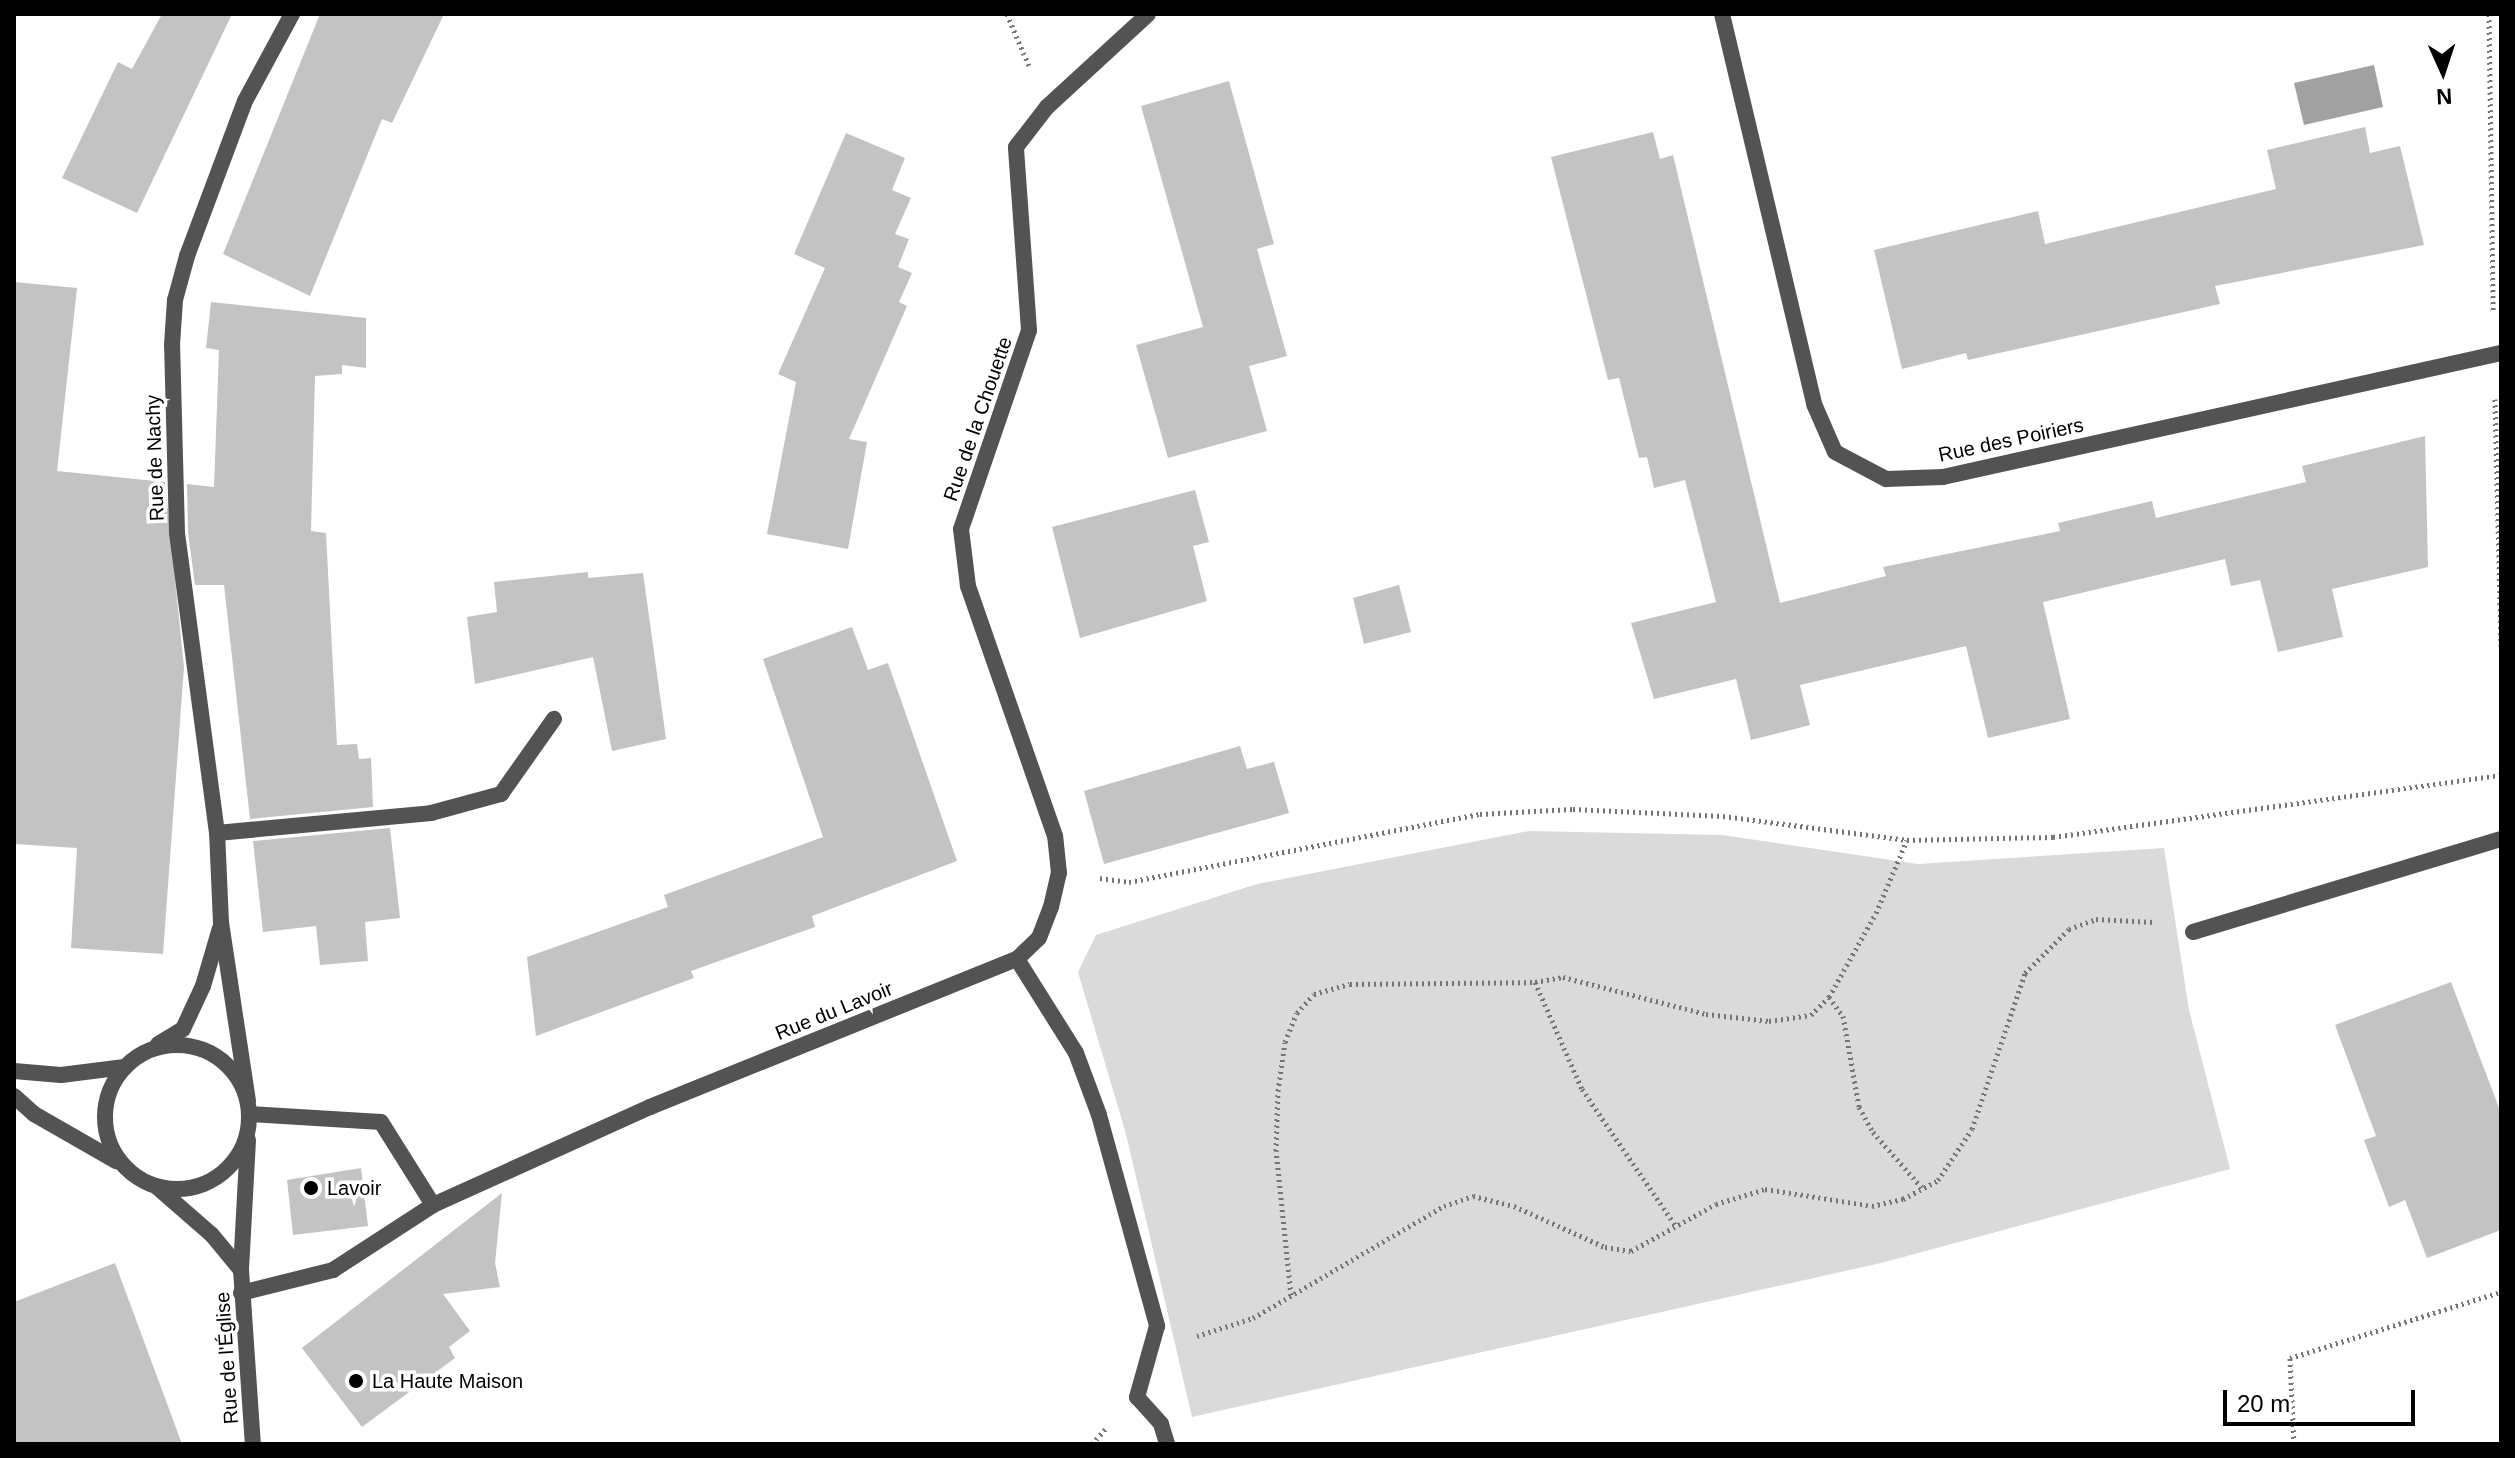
<!DOCTYPE html>
<meta charset="utf-8">
<style>
body{margin:0}
#map{position:relative;width:2515px;height:1458px;overflow:hidden;background:#fff;font-family:Helvetica,sans-serif}
div>[style]{position:absolute}
.green>*{inset:0;background:#dadada}
.water>*{inset:0;background:#a1a1a1}
.building>*{inset:0;background:#c3c3c3}
.path>*{height:5px;margin-top:-2.5px;transform-origin:0;background:repeating-linear-gradient(90deg,#757575 0 2px,transparent 0 6px)}
.service>*{height:16px;margin:-8px;padding:0 8px;transform-origin:8px;border-radius:8px;background:#535353}
.minor>*{height:16px;margin:-8px;padding:0 8px;transform-origin:8px;border-radius:8px;background:#535353}
.minor>.ring{margin:-8px;padding:0;box-sizing:content-box;background:none;border:16px solid #535353;border-radius:50%}
.dots>*{width:22px;height:22px;translate:-50% -50%;box-sizing:border-box;border:4px solid #fff;border-radius:50%}
span{translate:-50% -50%;white-space:nowrap;text-align:center;line-height:1.15;-webkit-text-stroke:7px #fff;paint-order:stroke}
.street-label{font-size:20px;color:#000}
.poi-label{font-size:20px;color:#000}
.left{translate:0 -50%;text-align:left}
.frame{position:absolute;inset:0;border:16px solid #000;pointer-events:none}
.north{position:absolute;left:2403px;top:32px;width:80px;height:80px;-webkit-text-stroke:6px #fff;paint-order:stroke;rotate:177deg;font-size:22px;font-weight:700;line-height:32px;text-align:center;color:#000}
.north::after{content:'';display:block;margin:auto;width:28px;height:36px;background:#000;clip-path:polygon(50% 0,100% 100%,50% 72%,0 100%)}
.scale{position:absolute;left:2223px;top:1390px;width:192px;height:36px;box-sizing:border-box;border:4px solid #000;border-top:0;padding-left:10px;font-size:24px;line-height:28px;white-space:nowrap;color:#000;-webkit-text-stroke:6px #fff;paint-order:stroke}
</style>
<div id="map">
<div class="green">
<i style="clip-path:polygon(1529px 831px,1722px 835px,1918px 864px,2164px 848px,2189px 1010px,2230px 1169px,1881px 1263px,1192px 1417px,1126px 1134px,1078px 972px,1096px 935px,1257px 884px)"></i>
</div>
<div class="water">
<i style="clip-path:polygon(2374px 65px,2383px 107px,2304px 125px,2294px 83px)"></i>
</div>
<div class="building">
<i style="clip-path:polygon(162px 14px,232px 14px,137px 213px,62px 178px,118px 62px,132px 69px)"></i>
<i style="clip-path:polygon(320px 14px,444px 14px,392px 123px,382px 119px,310px 296px,223px 254px)"></i>
<i style="clip-path:polygon(1229px 81px,1274px 244px,1257px 249px,1287px 356px,1249px 366px,1267px 431px,1168px 458px,1136px 345px,1203px 327px,1141px 106px)"></i>
<i style="clip-path:polygon(2365px 127px,2370px 153px,2400px 146px,2424px 245px,2215px 286px,2220px 304px,1968px 360px,1966px 353px,1902px 369px,1874px 250px,2038px 211px,2045px 244px,2276px 189px,2267px 150px)"></i>
<i style="clip-path:polygon(1653px 132px,1660px 159px,1673px 155px,1780px 603px,1886px 576px,1883px 567px,2060px 531px,2058px 523px,2152px 501px,2156px 518px,2306px 482px,2302px 466px,2425px 436px,2428px 567px,2332px 589px,2343px 637px,2278px 652px,2260px 580px,2231px 586px,2225px 559px,2043px 602px,2070px 719px,1988px 738px,1966px 646px,1800px 685px,1810px 725px,1751px 740px,1736px 679px,1654px 699px,1631px 623px,1716px 602px,1685px 480px,1654px 488px,1647px 457px,1639px 458px,1619px 378px,1608px 380px,1551px 157px)"></i>
<i style="clip-path:polygon(846px 133px,905px 158px,892px 190px,911px 198px,895px 234px,909px 239px,898px 267px,912px 273px,899px 302px,907px 306px,849px 439px,867px 442px,848px 549px,767px 534px,796px 382px,778px 374px,825px 268px,794px 254px)"></i>
<i style="clip-path:polygon(14px 282px,77px 288px,57px 471px,165px 482px,184px 667px,163px 954px,71px 948px,77px 848px,14px 844px)"></i>
<i style="clip-path:polygon(211px 302px,366px 318px,366px 368px,342px 365px,342px 374px,315px 376px,311px 531px,326px 533px,337px 745px,357px 744px,359px 759px,371px 758px,373px 807px,250px 819px,224px 585px,195px 585px,188px 532px,187px 484px,214px 487px,219px 350px,206px 348px)"></i>
<i style="clip-path:polygon(1195px 490px,1209px 542px,1193px 546px,1207px 601px,1080px 638px,1052px 527px)"></i>
<i style="clip-path:polygon(588px 572px,588px 578px,643px 573px,666px 739px,612px 751px,593px 657px,475px 684px,467px 617px,497px 612px,494px 582px)"></i>
<i style="clip-path:polygon(1399px 585px,1411px 632px,1364px 644px,1353px 598px)"></i>
<i style="clip-path:polygon(852px 627px,868px 670px,888px 663px,957px 861px,812px 916px,815px 927px,691px 971px,694px 978px,536px 1036px,527px 957px,668px 907px,664px 895px,823px 837px,763px 659px)"></i>
<i style="clip-path:polygon(1240px 746px,1247px 769px,1274px 762px,1289px 813px,1104px 864px,1084px 791px)"></i>
<i style="clip-path:polygon(390px 828px,400px 918px,365px 922px,368px 961px,320px 965px,316px 926px,263px 932px,253px 841px)"></i>
<i style="clip-path:polygon(2451px 982px,2501px 1113px,2501px 1230px,2427px 1258px,2405px 1200px,2389px 1207px,2364px 1140px,2376px 1136px,2335px 1025px)"></i>
<i style="clip-path:polygon(361px 1168px,368px 1226px,293px 1235px,287px 1180px)"></i>
<i style="clip-path:polygon(502px 1193px,495px 1263px,500px 1287px,443px 1294px,470px 1331px,449px 1347px,455px 1358px,362px 1427px,302px 1348px)"></i>
<i style="clip-path:polygon(115px 1263px,182px 1444px,14px 1444px,14px 1302px)"></i>
</div>
<div class="path">
<i style="left:1007px;top:14px;width:56px;rotate:67.1deg"></i>
<i style="left:2489px;top:14px;width:299px;rotate:89.2deg"></i>
<i style="left:2495px;top:399px;width:251px;rotate:88.6deg"></i>
<i style="left:1100px;top:878px;width:29px;rotate:8deg"></i>
<i style="left:1129px;top:882px;width:358px;rotate:-11deg"></i>
<i style="left:1480px;top:814px;width:93px;rotate:-3.1deg"></i>
<i style="left:1573px;top:809px;width:150px;rotate:2.7deg"></i>
<i style="left:1723px;top:816px;width:186px;rotate:7.4deg"></i>
<i style="left:1907px;top:840px;width:146px;rotate:-1.2deg"></i>
<i style="left:2053px;top:837px;width:452px;rotate:-7.9deg"></i>
<i style="left:1535px;top:982px;width:117px;rotate:66.3deg"></i>
<i style="left:1582px;top:1089px;width:168px;rotate:55.6deg"></i>
<i style="left:1829px;top:997px;width:24px;rotate:54deg"></i>
<i style="left:1843px;top:1016px;width:92px;rotate:80deg"></i>
<i style="left:1859px;top:1107px;width:29px;rotate:61deg"></i>
<i style="left:1873px;top:1132px;width:74px;rotate:48.8deg"></i>
<i style="left:1291px;top:1295px;width:145px;rotate:-95.9deg"></i>
<i style="left:1276px;top:1151px;width:60px;rotate:-88.1deg"></i>
<i style="left:1278px;top:1091px;width:49px;rotate:-81.9deg"></i>
<i style="left:1285px;top:1042px;width:31px;rotate:-68deg"></i>
<i style="left:1297px;top:1013px;width:25px;rotate:-48deg"></i>
<i style="left:1314px;top:994px;width:37px;rotate:-16deg"></i>
<i style="left:1350px;top:984px;width:185px;rotate:-0.6deg"></i>
<i style="left:1535px;top:982px;width:28px;rotate:-10deg"></i>
<i style="left:1563px;top:977px;width:148px;rotate:14.5deg"></i>
<i style="left:1706px;top:1014px;width:63px;rotate:6.3deg"></i>
<i style="left:1769px;top:1021px;width:42px;rotate:-8.1deg"></i>
<i style="left:1811px;top:1015px;width:25px;rotate:-45deg"></i>
<i style="left:1829px;top:997px;width:96px;rotate:-60.8deg"></i>
<i style="left:1876px;top:913px;width:79px;rotate:-67deg"></i>
<i style="left:1197px;top:1336px;width:59px;rotate:-17.8deg"></i>
<i style="left:1253px;top:1318px;width:221px;rotate:-30.4deg"></i>
<i style="left:1444px;top:1206px;width:31px;rotate:-19deg"></i>
<i style="left:1473px;top:1196px;width:42px;rotate:13.7deg"></i>
<i style="left:1514px;top:1206px;width:100px;rotate:24.3deg"></i>
<i style="left:1605px;top:1247px;width:26px;rotate:9deg"></i>
<i style="left:1631px;top:1251px;width:97px;rotate:-28.9deg"></i>
<i style="left:1716px;top:1204px;width:51px;rotate:-17deg"></i>
<i style="left:1765px;top:1189px;width:108px;rotate:9deg"></i>
<i style="left:1872px;top:1206px;width:32px;rotate:-13deg"></i>
<i style="left:1903px;top:1199px;width:40px;rotate:-28deg"></i>
<i style="left:1938px;top:1180px;width:61px;rotate:-56.3deg"></i>
<i style="left:1972px;top:1129px;width:165px;rotate:-71.2deg"></i>
<i style="left:2025px;top:973px;width:62px;rotate:-45deg"></i>
<i style="left:2069px;top:929px;width:29px;rotate:-20deg"></i>
<i style="left:2096px;top:919px;width:57px;rotate:3deg"></i>
<i style="left:1092px;top:1444px;width:24px;rotate:-48deg"></i>
<i style="left:2294px;top:1444px;width:86px;rotate:-92.7deg"></i>
<i style="left:2290px;top:1358px;width:221px;rotate:-17.4deg"></i>
</div>
<div class="service">
<i style="left:217px;top:833px;width:215px;rotate:-5.3deg"></i>
<i style="left:431px;top:813px;width:73px;rotate:-15.2deg"></i>
<i style="left:501px;top:794px;width:92px;rotate:-54.8deg"></i>
<i style="left:2193px;top:932px;width:322px;rotate:-16.8deg"></i>
<i style="left:250px;top:1114px;width:131px;rotate:3.5deg"></i>
<i style="left:381px;top:1122px;width:98px;rotate:57.9deg"></i>
<i style="left:1137px;top:1397px;width:36px;rotate:48deg"></i>
<i style="left:1161px;top:1424px;width:21px;rotate:73deg"></i>
</div>
<div class="minor">
<i style="left:1722px;top:14px;width:401px;rotate:76.7deg"></i>
<i style="left:1814px;top:404px;width:52px;rotate:66.4deg"></i>
<i style="left:1835px;top:452px;width:58px;rotate:27.9deg"></i>
<i style="left:1886px;top:479px;width:57px;rotate:-2deg"></i>
<i style="left:1943px;top:477px;width:572px;rotate:-12.53deg"></i>
<i style="left:1017px;top:959px;width:30px;rotate:-44deg"></i>
<i style="left:1039px;top:938px;width:33px;rotate:-69deg"></i>
<i style="left:1051px;top:907px;width:35px;rotate:-77deg"></i>
<i style="left:1059px;top:873px;width:37px;rotate:-96deg"></i>
<i style="left:1055px;top:836px;width:265px;rotate:-109.2deg"></i>
<i style="left:968px;top:586px;width:57px;rotate:-97deg"></i>
<i style="left:961px;top:529px;width:210px;rotate:-71.1deg"></i>
<i style="left:1029px;top:330px;width:183px;rotate:-94.1deg"></i>
<i style="left:1016px;top:147px;width:51px;rotate:-52.2deg"></i>
<i style="left:1047px;top:107px;width:137px;rotate:-42.6deg"></i>
<i style="left:158px;top:1044px;width:29px;rotate:-31deg"></i>
<i style="left:183px;top:1029px;width:47px;rotate:-65.1deg"></i>
<i style="left:203px;top:986px;width:60px;rotate:-73.7deg"></i>
<i class="ring" style="left:105px;top:1045px;width:128px;height:128px"></i>
<i style="left:14px;top:1071px;width:47px;rotate:4.9deg"></i>
<i style="left:61px;top:1075px;width:64px;rotate:-7.2deg"></i>
<i style="left:14px;top:1096px;width:27px;rotate:42deg"></i>
<i style="left:34px;top:1114px;width:95px;rotate:29.8deg"></i>
<i style="left:248px;top:1101px;width:180px;rotate:-98.6deg"></i>
<i style="left:221px;top:923px;width:90px;rotate:-92.5deg"></i>
<i style="left:217px;top:833px;width:303px;rotate:-97.6deg"></i>
<i style="left:177px;top:533px;width:188px;rotate:-91.5deg"></i>
<i style="left:172px;top:345px;width:45px;rotate:-86.2deg"></i>
<i style="left:175px;top:300px;width:46px;rotate:-74.7deg"></i>
<i style="left:187px;top:256px;width:165px;rotate:-69.5deg"></i>
<i style="left:245px;top:101px;width:99px;rotate:-61.6deg"></i>
<i style="left:248px;top:1140px;width:130px;rotate:93.1deg"></i>
<i style="left:241px;top:1270px;width:174px;rotate:86.1deg"></i>
<i style="left:157px;top:1187px;width:73px;rotate:41.1deg"></i>
<i style="left:212px;top:1235px;width:45px;rotate:50.4deg"></i>
<i style="left:241px;top:1293px;width:95px;rotate:-14deg"></i>
<i style="left:333px;top:1270px;width:119px;rotate:-33deg"></i>
<i style="left:433px;top:1205px;width:238px;rotate:-24.3deg"></i>
<i style="left:650px;top:1107px;width:396px;rotate:-22deg"></i>
<i style="left:1017px;top:959px;width:111px;rotate:57.9deg"></i>
<i style="left:1076px;top:1053px;width:66px;rotate:69.6deg"></i>
<i style="left:1099px;top:1115px;width:219px;rotate:74.6deg"></i>
<i style="left:1157px;top:1326px;width:74px;rotate:105.7deg"></i>
</div>
<div class="dots">
<i style="left:311px;top:1188px;background:#000"></i>
<i style="left:356px;top:1381px;background:#000"></i>
</div>
<div class="street-label">
<span style="left:978px;top:419px;rotate:-71deg">Rue de la Chouette</span>
<span style="left:2011px;top:440px;rotate:-12deg">Rue des Poiriers</span>
<span style="left:155px;top:458px;rotate:-92deg">Rue de Nachy</span>
<span style="left:834px;top:1011px;rotate:-22deg">Rue du Lavoir</span>
<span style="left:227px;top:1358px;rotate:-94deg">Rue de l'Église</span>
</div>
<div class="poi-label">
<span class="left" style="left:327px;top:1188px">Lavoir</span>
<span class="left" style="left:372px;top:1381px">La Haute Maison</span>
</div>
<div class="frame"></div>
<div class="north">N</div>
<div class="scale">20 m</div>
</div>
